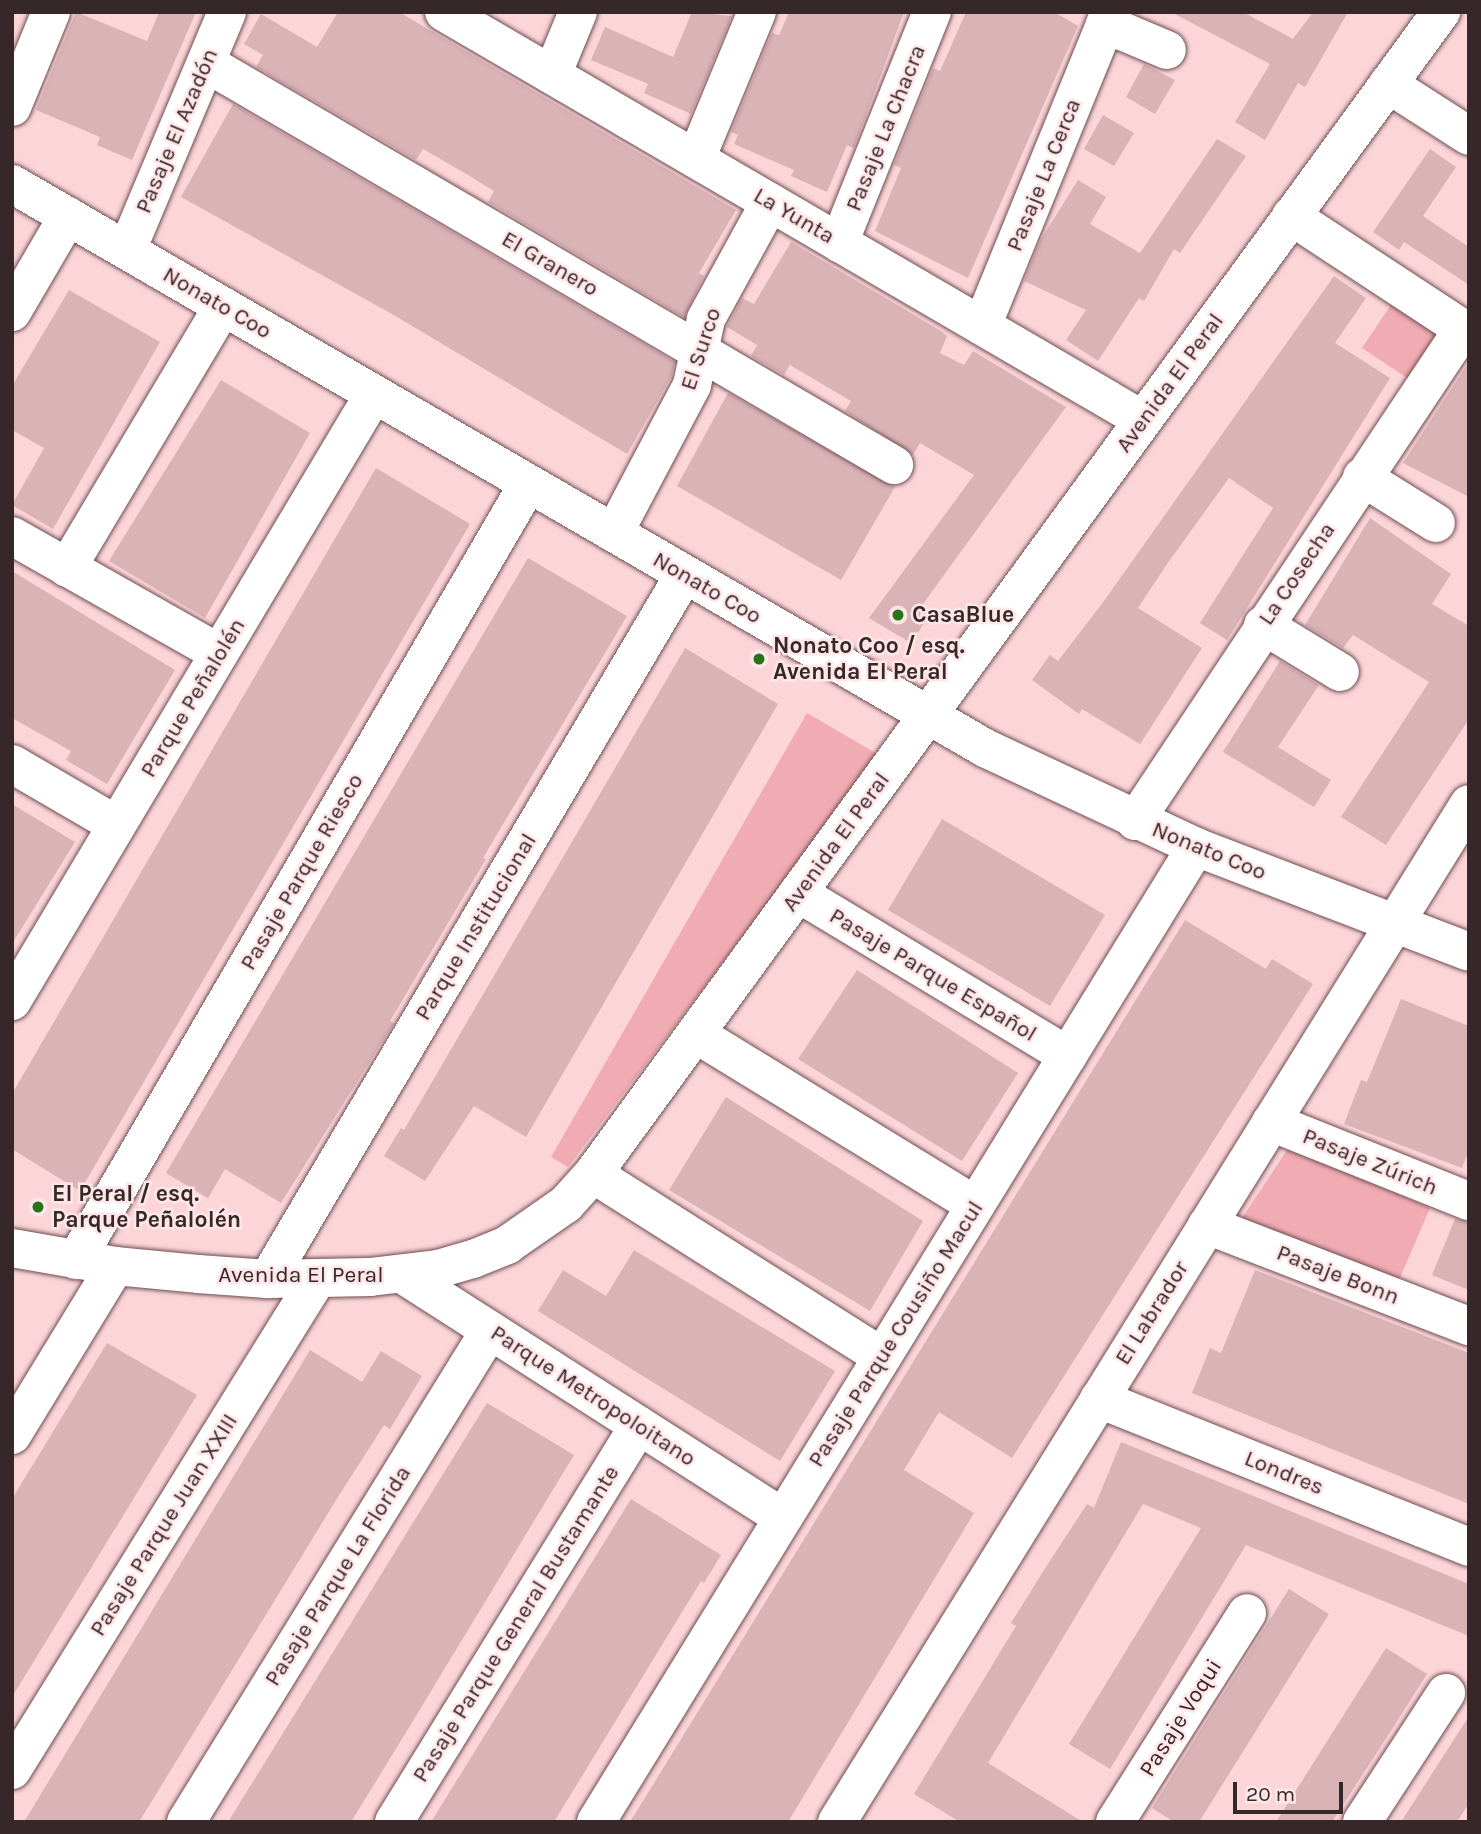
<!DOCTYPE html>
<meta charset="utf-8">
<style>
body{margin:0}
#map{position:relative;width:1481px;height:1834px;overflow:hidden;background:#fcd5d8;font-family:Karla,sans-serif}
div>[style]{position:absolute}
.green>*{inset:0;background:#f1abb3}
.building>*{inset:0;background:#dab3b7}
.roads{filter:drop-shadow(0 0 2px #6e4e51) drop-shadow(0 0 2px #6e4e51)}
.minor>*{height:38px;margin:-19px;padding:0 19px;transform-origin:19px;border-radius:19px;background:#fff}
.major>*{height:38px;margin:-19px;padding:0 19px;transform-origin:19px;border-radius:19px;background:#fff}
.dots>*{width:19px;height:19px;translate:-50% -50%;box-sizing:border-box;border:4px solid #ffe6e9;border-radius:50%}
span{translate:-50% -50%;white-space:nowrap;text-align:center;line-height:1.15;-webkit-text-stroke:5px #ffe6e9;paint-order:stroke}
.street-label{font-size:23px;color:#362729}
.poi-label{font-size:23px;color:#362729;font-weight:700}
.left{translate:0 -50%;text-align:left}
.frame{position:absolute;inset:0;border:14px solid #362729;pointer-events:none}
.scale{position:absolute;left:1233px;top:1782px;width:110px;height:32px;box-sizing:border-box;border:4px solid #362729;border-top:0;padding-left:9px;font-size:21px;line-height:24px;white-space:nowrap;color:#362729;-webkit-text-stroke:5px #ffe6e9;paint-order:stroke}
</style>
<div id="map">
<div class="green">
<i style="clip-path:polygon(1395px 299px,1449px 336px,1416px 384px,1362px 348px)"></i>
<i style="clip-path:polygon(807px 713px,879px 755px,568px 1167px,551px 1157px)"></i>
<i style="clip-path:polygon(1289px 1147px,1430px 1208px,1394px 1292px,1238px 1224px)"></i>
</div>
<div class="building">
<i style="clip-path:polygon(76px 12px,147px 41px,159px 12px,196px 12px,132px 160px,97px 145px,100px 137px,36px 110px)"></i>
<i style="clip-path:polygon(338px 12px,399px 12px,736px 210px,699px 273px,704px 276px,684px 317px,488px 202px,494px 191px,468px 175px,423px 149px,416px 160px,256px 67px,263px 55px,244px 44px,261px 14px,317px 47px)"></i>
<i style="clip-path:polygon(692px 12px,732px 16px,691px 114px,644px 93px,648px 84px,591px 60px,605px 27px,673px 57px)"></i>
<i style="clip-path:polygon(789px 12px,904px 12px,854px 148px,847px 145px,827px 192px,791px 176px,794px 170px,734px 144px,738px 135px,731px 132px,772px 33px,779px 35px)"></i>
<i style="clip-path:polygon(966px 12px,1054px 12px,1078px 26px,968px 278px,875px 231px,901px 168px,894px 165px,933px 68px,940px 71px)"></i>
<i style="clip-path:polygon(1171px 12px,1243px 12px,1293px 39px,1313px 12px,1348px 12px,1305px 87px,1298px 83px,1265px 140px,1235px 122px,1270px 64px)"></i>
<i style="clip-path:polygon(1144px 64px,1175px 80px,1155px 114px,1126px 97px)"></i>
<i style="clip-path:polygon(233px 104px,675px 362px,671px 377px,627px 454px,392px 314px,181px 197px)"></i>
<i style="clip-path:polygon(1103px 115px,1134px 133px,1114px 166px,1084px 149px)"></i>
<i style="clip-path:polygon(1217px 139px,1246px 156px,1180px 253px,1174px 249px,1144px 301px,1139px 298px,1098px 361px,1066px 340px,1086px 310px,1024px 281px,1040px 241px,1078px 180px,1106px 197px,1090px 224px,1140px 253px)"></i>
<i style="clip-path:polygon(1430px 149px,1456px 167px,1423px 216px,1469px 247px,1469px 285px,1404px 242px,1399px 250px,1373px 232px)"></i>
<i style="clip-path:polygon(791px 242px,941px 331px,947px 336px,940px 353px,964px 365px,973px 351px,1066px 407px,920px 608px,930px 614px,911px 643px,869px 618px,974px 475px,920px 443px,913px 455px,845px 411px,851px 401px,790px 365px,784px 375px,751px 356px,757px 345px,727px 327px,742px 298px,754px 304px)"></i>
<i style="clip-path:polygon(1334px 276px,1366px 298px,1335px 343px,1390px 378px,1227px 640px,1200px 623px,1273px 508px,1229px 478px,1167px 564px,1138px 608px,1202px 648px,1140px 744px,1082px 709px,1079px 714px,1032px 680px,1050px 655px,1058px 661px,1104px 601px)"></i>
<i style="clip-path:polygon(69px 290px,160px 342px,53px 529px,12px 505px,44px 448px,12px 430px,12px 386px)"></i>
<i style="clip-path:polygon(1469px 362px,1469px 497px,1403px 463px)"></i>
<i style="clip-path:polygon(221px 380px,310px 433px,205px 618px,109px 561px)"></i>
<i style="clip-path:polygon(728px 393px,895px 487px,841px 580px,677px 486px)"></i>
<i style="clip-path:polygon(376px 468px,470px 524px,80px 1191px,12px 1149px,12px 1094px)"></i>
<i style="clip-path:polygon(1370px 518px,1451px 574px,1432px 604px,1469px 626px,1469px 719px,1386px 845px,1341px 817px,1429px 682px,1353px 635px,1343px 648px,1305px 625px)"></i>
<i style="clip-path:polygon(528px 558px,627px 616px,483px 858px,486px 859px,390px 1021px,394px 1023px,281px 1203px,225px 1169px,208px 1198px,166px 1173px)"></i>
<i style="clip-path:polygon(12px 571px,175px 670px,107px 784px,66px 760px,71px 751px,12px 718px)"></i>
<i style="clip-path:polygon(685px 648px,778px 704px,526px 1137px,474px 1106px,425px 1181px,384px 1156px,401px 1128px,404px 1130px)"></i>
<i style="clip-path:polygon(1280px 661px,1319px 685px,1278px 747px,1331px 780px,1314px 807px,1223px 752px)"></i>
<i style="clip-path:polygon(12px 804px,75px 842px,12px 944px)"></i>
<i style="clip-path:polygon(942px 819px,1105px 915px,1050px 1006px,888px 910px)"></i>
<i style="clip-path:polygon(1185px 920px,1266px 969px,1272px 959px,1313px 984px,1012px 1458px,939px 1412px,904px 1470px,974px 1513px,788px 1822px,630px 1822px)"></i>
<i style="clip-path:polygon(857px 970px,1018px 1073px,962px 1161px,798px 1059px)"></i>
<i style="clip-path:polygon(1401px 999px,1469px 1026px,1469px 1150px,1462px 1168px,1344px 1124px,1361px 1080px,1367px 1082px)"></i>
<i style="clip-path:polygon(726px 1097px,923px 1221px,870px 1311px,669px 1190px)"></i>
<i style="clip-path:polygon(1455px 1219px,1469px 1222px,1469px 1290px,1432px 1275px)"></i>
<i style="clip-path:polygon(634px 1250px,835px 1371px,780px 1461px,538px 1311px,563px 1270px,606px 1296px)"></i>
<i style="clip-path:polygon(1255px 1270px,1469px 1353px,1469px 1504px,1192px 1393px,1210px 1348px,1221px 1353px)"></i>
<i style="clip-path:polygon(107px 1343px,197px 1395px,12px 1697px,12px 1499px)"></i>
<i style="clip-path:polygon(310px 1350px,362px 1382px,381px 1351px,422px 1376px,390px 1429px,384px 1425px,338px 1497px,139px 1822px,24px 1822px)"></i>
<i style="clip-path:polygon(487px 1403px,574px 1455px,405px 1734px,351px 1822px,228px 1822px)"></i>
<i style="clip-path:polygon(1121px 1442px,1469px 1584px,1469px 1636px,1246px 1545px,1110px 1769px,1069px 1744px,1201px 1528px,1143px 1504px,988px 1763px,1083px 1822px,960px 1822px,914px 1794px,1016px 1626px,1011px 1623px,1044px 1570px,1087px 1504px,1094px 1508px)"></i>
<i style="clip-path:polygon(631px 1499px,721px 1555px,704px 1583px,701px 1581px,554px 1822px,431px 1822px)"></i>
<i style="clip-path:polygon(1289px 1589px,1329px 1614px,1199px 1822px,1174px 1822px,1152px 1808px)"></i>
<i style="clip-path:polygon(1386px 1648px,1427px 1674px,1394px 1726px,1332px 1822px,1276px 1822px)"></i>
<i style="clip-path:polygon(1469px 1716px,1469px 1803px,1457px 1822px,1401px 1822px)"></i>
</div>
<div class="roads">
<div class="minor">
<i style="left:444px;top:12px;width:809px;rotate:30.27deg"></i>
<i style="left:1105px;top:24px;width:67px;rotate:22.8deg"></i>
<i style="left:206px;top:63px;width:797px;rotate:30.3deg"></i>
<i style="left:552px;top:75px;width:68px;rotate:-67.6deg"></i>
<i style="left:1388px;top:84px;width:96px;rotate:32.7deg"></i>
<i style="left:12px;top:107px;width:103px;rotate:-67.7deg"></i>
<i style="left:696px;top:159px;width:159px;rotate:-67.5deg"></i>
<i style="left:1291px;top:216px;width:213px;rotate:33.3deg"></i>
<i style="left:839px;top:243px;width:249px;rotate:-68.1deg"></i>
<i style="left:127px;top:250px;width:258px;rotate:-67.2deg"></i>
<i style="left:12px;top:312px;width:111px;rotate:-59.7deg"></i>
<i style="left:982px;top:326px;width:339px;rotate:-67.8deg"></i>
<i style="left:1362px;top:477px;width:87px;rotate:31.9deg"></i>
<i style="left:614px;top:533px;width:167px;rotate:-62.2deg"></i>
<i style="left:692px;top:385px;width:67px;rotate:-78deg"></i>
<i style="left:706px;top:319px;width:133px;rotate:-61.3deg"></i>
<i style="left:12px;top:536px;width:238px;rotate:29.5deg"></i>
<i style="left:67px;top:568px;width:305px;rotate:-59.2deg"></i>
<i style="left:1263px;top:625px;width:90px;rotate:31.4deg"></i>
<i style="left:12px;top:764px;width:121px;rotate:30.2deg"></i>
<i style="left:1135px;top:821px;width:591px;rotate:-56.31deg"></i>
<i style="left:798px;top:893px;width:315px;rotate:31.1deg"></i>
<i style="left:12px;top:1001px;width:707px;rotate:-59.19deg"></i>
<i style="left:696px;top:1034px;width:327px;rotate:31.5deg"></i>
<i style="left:1271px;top:1122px;width:213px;rotate:21.8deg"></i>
<i style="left:593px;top:1174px;width:342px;rotate:32.3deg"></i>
<i style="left:1207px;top:1225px;width:281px;rotate:21.1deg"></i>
<i style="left:12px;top:1248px;width:105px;rotate:9.9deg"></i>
<i style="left:115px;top:1266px;width:83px;rotate:5.5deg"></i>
<i style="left:198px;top:1274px;width:70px;rotate:4.1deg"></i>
<i style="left:268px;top:1279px;width:102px;rotate:-1.1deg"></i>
<i style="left:370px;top:1277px;width:68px;rotate:-6.7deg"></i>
<i style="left:438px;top:1269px;width:36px;rotate:-16deg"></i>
<i style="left:473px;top:1259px;width:37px;rotate:-22deg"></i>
<i style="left:507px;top:1245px;width:72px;rotate:-34.8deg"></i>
<i style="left:566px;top:1204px;width:40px;rotate:-48deg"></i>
<i style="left:593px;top:1174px;width:1439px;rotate:-53.88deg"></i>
<i style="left:76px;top:1260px;width:898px;rotate:-59.78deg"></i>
<i style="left:402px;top:1274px;width:452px;rotate:32.6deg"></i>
<i style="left:268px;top:1279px;width:818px;rotate:-59.42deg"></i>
<i style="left:1099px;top:1399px;width:399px;rotate:21.8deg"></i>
<i style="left:12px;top:1435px;width:198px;rotate:-58.6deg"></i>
<i style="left:12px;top:1770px;width:578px;rotate:-58.15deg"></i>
<i style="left:186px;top:1822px;width:578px;rotate:-58.29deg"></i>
<i style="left:394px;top:1822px;width:466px;rotate:-58.3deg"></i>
<i style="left:596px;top:1822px;width:1145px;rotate:-58.39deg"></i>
<i style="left:837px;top:1822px;width:1198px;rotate:-58.17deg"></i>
<i style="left:1115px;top:1822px;width:247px;rotate:-57.7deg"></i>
<i style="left:1362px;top:1822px;width:154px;rotate:-56.9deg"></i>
</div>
<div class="major">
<i style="left:12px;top:184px;width:1125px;rotate:30.1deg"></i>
<i style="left:985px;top:748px;width:233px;rotate:25.1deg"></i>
<i style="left:1196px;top:847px;width:292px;rotate:21deg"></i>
</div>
</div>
<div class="dots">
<i style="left:898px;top:615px;background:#287419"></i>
<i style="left:759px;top:659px;background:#287419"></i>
<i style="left:38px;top:1207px;background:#287419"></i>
</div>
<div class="street-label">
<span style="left:886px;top:128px;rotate:-68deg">Pasaje La Chacra</span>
<span style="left:177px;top:131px;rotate:-67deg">Pasaje El Azadón</span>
<span style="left:1044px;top:175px;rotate:-68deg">Pasaje La Cerca</span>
<span style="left:794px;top:216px;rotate:30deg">La Yunta</span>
<span style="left:550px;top:264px;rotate:30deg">El Granero</span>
<span style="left:217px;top:303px;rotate:30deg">Nonato Coo</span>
<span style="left:701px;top:349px;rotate:-72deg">El Surco</span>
<span style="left:1170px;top:383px;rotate:-54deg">Avenida El Peral</span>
<span style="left:1297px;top:574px;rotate:-56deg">La Cosecha</span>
<span style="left:707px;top:588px;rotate:30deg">Nonato Coo</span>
<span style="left:193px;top:698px;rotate:-59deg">Parque Peñalolén</span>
<span style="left:836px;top:842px;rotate:-54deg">Avenida El Peral</span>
<span style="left:1209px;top:851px;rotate:22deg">Nonato Coo</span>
<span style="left:302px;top:872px;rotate:-60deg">Pasaje Parque Riesco</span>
<span style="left:476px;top:927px;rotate:-59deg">Parque Institucional</span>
<span style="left:933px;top:975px;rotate:31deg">Pasaje Parque Español</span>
<span style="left:1370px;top:1162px;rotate:22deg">Pasaje Zúrich</span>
<span style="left:301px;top:1275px">Avenida El Peral</span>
<span style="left:1338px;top:1275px;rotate:21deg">Pasaje Bonn</span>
<span style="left:1152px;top:1313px;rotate:-58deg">El Labrador</span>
<span style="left:896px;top:1334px;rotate:-58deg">Pasaje Parque Cousiño Macul</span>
<span style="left:593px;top:1396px;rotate:33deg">Parque Metropoloitano</span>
<span style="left:1284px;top:1473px;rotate:22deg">Londres</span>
<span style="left:164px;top:1525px;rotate:-58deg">Pasaje Parque Juan XXIII</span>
<span style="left:338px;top:1576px;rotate:-58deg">Pasaje Parque La Florida</span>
<span style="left:516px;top:1624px;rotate:-58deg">Pasaje Parque General Bustamante</span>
<span style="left:1181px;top:1718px;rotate:-58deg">Pasaje Voqui</span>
</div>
<div class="poi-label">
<span class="left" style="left:912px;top:615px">CasaBlue</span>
<span class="left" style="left:773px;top:659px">Nonato Coo / esq.<br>Avenida El Peral</span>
<span class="left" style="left:52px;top:1207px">El Peral / esq.<br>Parque Peñalolén</span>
</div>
<div class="frame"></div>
<div class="scale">20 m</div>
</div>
